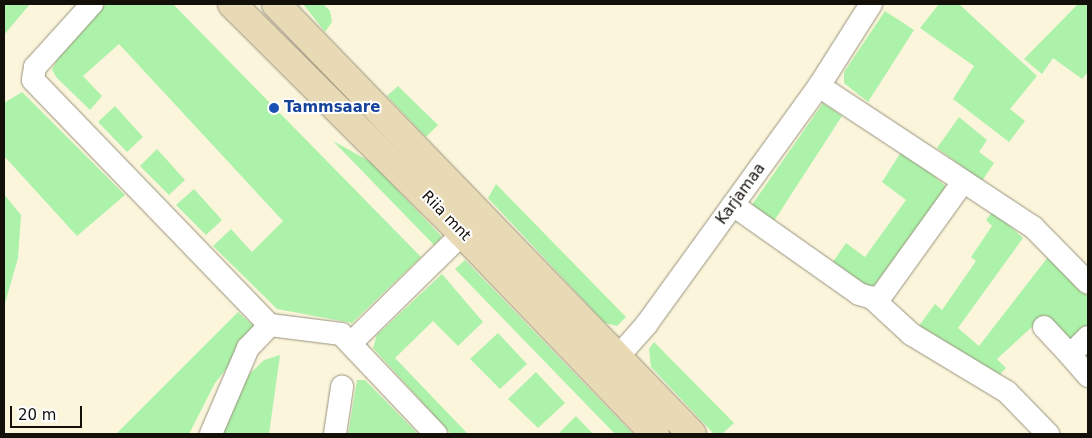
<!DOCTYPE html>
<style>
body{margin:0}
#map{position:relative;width:1092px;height:438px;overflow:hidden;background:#fbf5dc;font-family:"DejaVu Sans",sans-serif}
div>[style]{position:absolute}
.green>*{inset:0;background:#adf2aa}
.roads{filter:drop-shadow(0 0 1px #98927c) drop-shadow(0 0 1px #98927c)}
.street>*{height:22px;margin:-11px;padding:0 11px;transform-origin:11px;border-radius:11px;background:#fff}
.secondary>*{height:28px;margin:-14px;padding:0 14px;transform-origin:14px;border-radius:14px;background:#e8dab5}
.dots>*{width:14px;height:14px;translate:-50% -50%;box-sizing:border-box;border:2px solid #fff;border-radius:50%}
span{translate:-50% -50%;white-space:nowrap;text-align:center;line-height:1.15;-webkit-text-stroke:4px #fff;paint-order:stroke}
.transit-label{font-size:15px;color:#164399;font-weight:700}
.left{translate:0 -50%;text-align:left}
.street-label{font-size:15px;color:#121008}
.frame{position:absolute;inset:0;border:5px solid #121008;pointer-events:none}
.scale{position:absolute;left:10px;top:406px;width:72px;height:22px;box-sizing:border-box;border:2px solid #121008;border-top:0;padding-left:6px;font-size:15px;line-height:18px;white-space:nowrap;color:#121008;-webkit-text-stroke:4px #fff;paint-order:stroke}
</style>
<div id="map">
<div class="green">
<i style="clip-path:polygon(4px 4px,30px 4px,4px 35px)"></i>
<i style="clip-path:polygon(106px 4px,173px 4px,421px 257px,352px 323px,277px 309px,213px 246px,231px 229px,252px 252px,283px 221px,119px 44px,83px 76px,102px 96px,90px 110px,57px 78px,52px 70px,56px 61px)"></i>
<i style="clip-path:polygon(303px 4px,323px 4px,330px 11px,332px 22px,325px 32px)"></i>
<i style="clip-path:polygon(939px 4px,959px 4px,1037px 76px,1010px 109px,1025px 121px,1009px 142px,953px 99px,974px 66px,920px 28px)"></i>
<i style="clip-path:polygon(1078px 4px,1088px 4px,1088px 72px,1082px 79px,1053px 58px,1042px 74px,1024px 59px)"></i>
<i style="clip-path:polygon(885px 11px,914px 30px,868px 102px,844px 83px,844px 72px)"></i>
<i style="clip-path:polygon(398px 86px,438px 125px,426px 137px,387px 96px)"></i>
<i style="clip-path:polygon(22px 92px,125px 195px,77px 236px,4px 156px,4px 103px)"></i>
<i style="clip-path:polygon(823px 103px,842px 116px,774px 221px,749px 209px)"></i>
<i style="clip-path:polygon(115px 106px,143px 137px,127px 152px,98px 122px)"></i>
<i style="clip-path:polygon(959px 117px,987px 140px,979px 152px,994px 163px,982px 181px,937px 148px)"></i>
<i style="clip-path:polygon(333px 141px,371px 162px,442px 237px,434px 245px)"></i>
<i style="clip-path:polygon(157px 149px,185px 180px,169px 195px,140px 166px)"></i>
<i style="clip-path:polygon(903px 149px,950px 190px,871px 292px,830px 266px,846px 243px,865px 257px,906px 200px,882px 182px)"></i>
<i style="clip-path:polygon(496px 184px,626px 317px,617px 326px,605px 323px,488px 198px)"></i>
<i style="clip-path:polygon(194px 189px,222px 220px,206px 235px,176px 205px)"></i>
<i style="clip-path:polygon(4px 194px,21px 215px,18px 258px,4px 307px)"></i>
<i style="clip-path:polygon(993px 211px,1023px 238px,958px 328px,979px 346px,1048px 257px,1088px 296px,1088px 325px,1078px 335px,1069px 339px,1045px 315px,997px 359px,1006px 368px,995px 379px,916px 330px,935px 304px,942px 310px,976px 261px,971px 257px,992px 226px,986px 220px)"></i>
<i style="clip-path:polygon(465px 260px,633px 434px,615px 434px,455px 269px)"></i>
<i style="clip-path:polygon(442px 274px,483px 322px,458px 346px,433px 321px,395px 358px,468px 434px,451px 434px,373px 348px,377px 335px)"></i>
<i style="clip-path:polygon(238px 312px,258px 330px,215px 383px,189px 434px,116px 434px)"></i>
<i style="clip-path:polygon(498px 333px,527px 364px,500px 389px,470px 359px)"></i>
<i style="clip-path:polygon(654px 342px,734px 423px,722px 434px,714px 434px,651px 367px,649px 349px)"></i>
<i style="clip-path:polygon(280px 355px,269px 434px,215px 434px,234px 389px,264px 360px)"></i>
<i style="clip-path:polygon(536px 372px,565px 403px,538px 428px,508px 399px)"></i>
<i style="clip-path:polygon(357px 380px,365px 380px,418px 434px,348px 434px)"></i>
<i style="clip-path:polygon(576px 416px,593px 434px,558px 434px)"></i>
</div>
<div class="roads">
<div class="street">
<i style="left:92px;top:4px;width:85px;rotate:132.1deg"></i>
<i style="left:35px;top:67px;width:13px;rotate:99deg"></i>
<i style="left:33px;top:80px;width:341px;rotate:46deg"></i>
<i style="left:270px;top:325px;width:32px;rotate:134deg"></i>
<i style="left:248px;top:348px;width:94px;rotate:113.3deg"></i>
<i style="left:819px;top:86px;width:256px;rotate:33.4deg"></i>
<i style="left:1033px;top:227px;width:78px;rotate:45.5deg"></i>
<i style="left:733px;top:205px;width:154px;rotate:35.2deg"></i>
<i style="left:859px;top:294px;width:14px;rotate:17deg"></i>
<i style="left:872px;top:298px;width:9px;rotate:-13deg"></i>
<i style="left:881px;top:296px;width:140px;rotate:-54.3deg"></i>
<i style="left:872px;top:298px;width:53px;rotate:42.7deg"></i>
<i style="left:911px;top:334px;width:112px;rotate:31.1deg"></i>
<i style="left:1007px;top:392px;width:59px;rotate:45.7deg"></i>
<i style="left:270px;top:325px;width:72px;rotate:7.2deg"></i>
<i style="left:341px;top:334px;width:138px;rotate:46.5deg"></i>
<i style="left:1044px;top:327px;width:38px;rotate:47deg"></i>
<i style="left:1088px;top:337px;width:25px;rotate:135deg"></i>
<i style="left:1070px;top:355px;width:28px;rotate:49deg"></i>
<i style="left:351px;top:343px;width:174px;rotate:-44.5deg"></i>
<i style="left:607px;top:369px;width:59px;rotate:-48.4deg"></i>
<i style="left:646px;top:325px;width:295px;rotate:-54.1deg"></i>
<i style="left:819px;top:86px;width:97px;rotate:-57.6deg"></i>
<i style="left:335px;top:434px;width:48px;rotate:-81.5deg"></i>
</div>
<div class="secondary">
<i style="left:232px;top:4px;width:325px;rotate:44.9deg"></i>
<i style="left:462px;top:233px;width:279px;rotate:46.2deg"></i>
<i style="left:276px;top:4px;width:598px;rotate:45.95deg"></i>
</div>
</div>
<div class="dots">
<i style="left:274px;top:108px;background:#1a4fb4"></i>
</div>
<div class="transit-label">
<span class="left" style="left:284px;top:108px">Tammsaare</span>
</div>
<div class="street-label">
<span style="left:741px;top:194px;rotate:-54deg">Karjamaa</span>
<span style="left:446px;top:216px;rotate:46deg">Riia mnt</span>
</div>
<div class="frame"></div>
<div class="scale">20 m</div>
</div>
